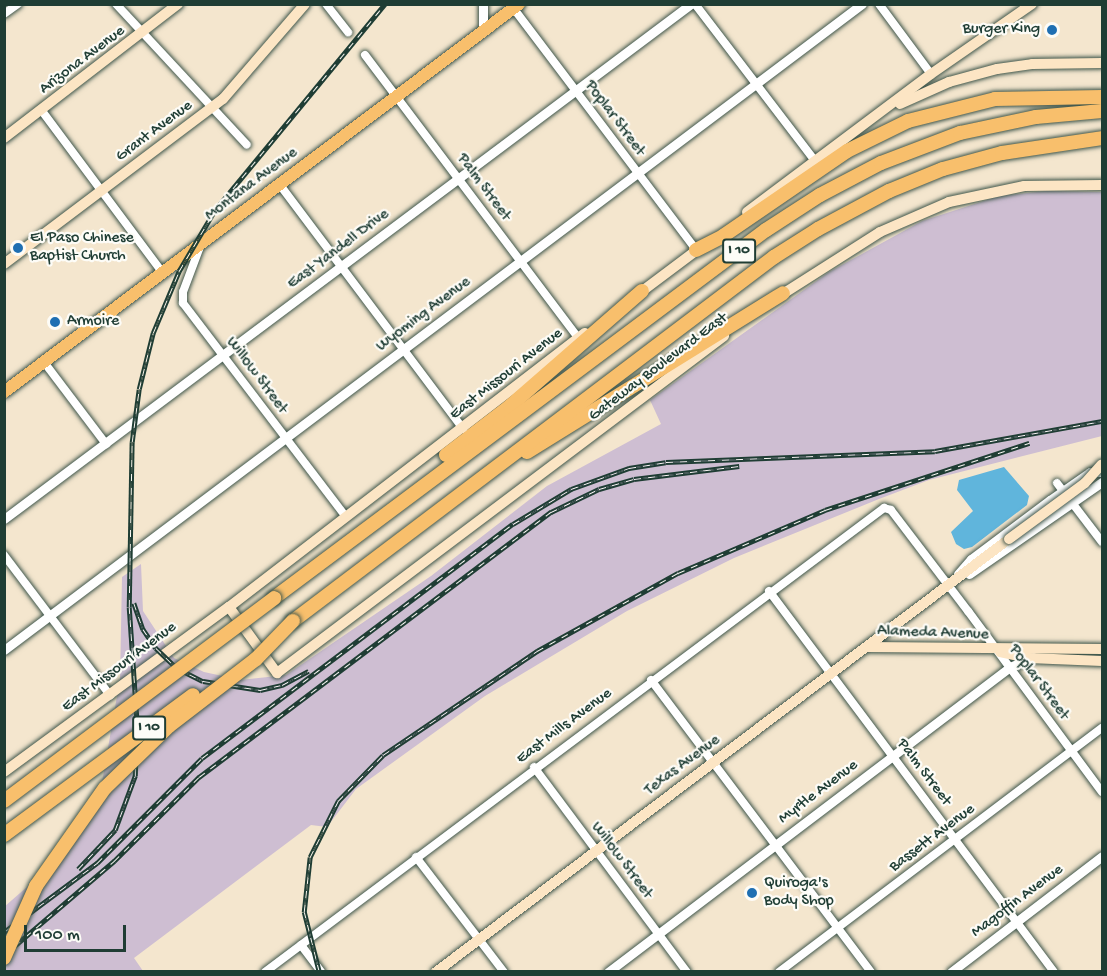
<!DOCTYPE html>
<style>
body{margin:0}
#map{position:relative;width:1107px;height:976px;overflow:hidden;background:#f4e6ce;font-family:"Gochi Hand",sans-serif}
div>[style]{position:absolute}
.industrial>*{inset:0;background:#cebed2}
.water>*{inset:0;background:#60b5dc}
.roads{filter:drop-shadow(0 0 2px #3f564b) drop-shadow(0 0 2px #3f564b)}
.minor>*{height:8px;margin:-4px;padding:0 4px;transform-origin:4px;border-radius:4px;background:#fff}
.tertiary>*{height:9px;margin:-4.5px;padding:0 4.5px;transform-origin:4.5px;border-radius:4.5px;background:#fff}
.secondary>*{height:10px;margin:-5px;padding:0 5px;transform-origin:5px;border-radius:5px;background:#fce5c4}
.primary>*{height:12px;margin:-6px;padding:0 6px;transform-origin:6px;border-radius:6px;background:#f8bf6c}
.motorway>*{height:14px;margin:-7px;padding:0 7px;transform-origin:7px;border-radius:7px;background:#f8bf6c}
.rail>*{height:4.5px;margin-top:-2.25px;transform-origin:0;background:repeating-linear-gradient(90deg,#fdfcf7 0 7px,#1f3d34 0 14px);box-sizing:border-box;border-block:2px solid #1f3d34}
.bridges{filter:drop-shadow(0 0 2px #3f564b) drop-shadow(0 0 2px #3f564b)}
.secondary-bridge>*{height:10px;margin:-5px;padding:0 5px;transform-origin:5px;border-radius:5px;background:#fce5c4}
.motorway-bridge>*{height:14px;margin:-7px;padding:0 7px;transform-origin:7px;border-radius:7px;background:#f8bf6c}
.dots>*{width:16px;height:16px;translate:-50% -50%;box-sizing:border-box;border:3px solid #fdfcf7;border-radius:50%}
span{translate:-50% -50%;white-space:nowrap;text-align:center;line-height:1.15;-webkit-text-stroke:4.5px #fdfcf7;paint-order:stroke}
.shield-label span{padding:2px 4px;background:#fdfcf7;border:2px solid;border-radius:4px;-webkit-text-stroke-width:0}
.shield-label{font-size:15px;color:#1f3d34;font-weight:700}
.poi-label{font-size:16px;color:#1f3d34}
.right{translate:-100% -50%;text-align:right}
.left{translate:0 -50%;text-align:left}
.street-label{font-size:16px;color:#1f3d34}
.frame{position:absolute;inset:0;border:6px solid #1f3d34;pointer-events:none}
.scale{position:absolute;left:24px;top:925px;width:102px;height:27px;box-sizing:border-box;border:3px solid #1f3d34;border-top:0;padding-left:8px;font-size:18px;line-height:21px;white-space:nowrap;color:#1f3d34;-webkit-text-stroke:4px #fdfcf7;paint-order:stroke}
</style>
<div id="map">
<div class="industrial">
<i style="clip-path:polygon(1046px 191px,1102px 192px,1102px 436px,929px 480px,879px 499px,734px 558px,627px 611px,485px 696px,356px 789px,327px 827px,311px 825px,134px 958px,143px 971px,5px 971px,4px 907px,59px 859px,100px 794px,120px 679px,122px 577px,141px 564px,143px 611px,174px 658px,204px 672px,241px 680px,286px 675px,431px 576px,547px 486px,661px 424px,650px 400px,829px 272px,922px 221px,999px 196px)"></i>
</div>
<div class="water">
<i style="clip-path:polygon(1004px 467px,1029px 496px,1027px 505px,972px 547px,964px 549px,956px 544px,951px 532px,973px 511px,957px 490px,959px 480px)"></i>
</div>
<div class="roads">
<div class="minor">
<i style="left:116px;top:4px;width:192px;rotate:47.1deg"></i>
<i style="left:326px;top:4px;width:36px;rotate:52deg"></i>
<i style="left:695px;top:4px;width:198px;rotate:52.6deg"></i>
<i style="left:879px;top:4px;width:87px;rotate:53.4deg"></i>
<i style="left:511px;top:5px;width:307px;rotate:52.9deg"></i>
<i style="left:4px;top:14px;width:17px;rotate:-36deg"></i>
<i style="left:365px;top:55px;width:354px;rotate:53deg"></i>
<i style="left:42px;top:111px;width:201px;rotate:53.3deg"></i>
<i style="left:280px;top:185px;width:305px;rotate:53.1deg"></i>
<i style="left:201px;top:244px;width:51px;rotate:110.6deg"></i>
<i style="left:183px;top:292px;width:11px;rotate:90deg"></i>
<i style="left:183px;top:303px;width:269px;rotate:52.7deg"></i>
<i style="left:44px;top:362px;width:103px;rotate:52.9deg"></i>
<i style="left:1057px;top:483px;width:74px;rotate:52.7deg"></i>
<i style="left:4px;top:555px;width:176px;rotate:52.9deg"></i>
<i style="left:769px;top:591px;width:476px;rotate:53.2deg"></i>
<i style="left:651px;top:680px;width:366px;rotate:53deg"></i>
<i style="left:534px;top:767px;width:256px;rotate:53.3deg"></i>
<i style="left:416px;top:857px;width:145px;rotate:52.6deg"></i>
<i style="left:301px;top:945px;width:34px;rotate:53deg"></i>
<i style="left:265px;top:972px;width:774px;rotate:-36.86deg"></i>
<i style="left:884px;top:508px;width:7px;rotate:16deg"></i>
<i style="left:891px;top:510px;width:127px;rotate:52.7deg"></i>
<i style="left:968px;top:611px;width:225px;rotate:53.5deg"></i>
<i style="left:779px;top:972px;width:405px;rotate:-37.1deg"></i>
</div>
<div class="tertiary">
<i style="left:483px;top:32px;width:28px;rotate:-90deg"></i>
<i style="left:4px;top:519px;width:859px;rotate:-36.86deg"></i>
<i style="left:958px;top:574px;width:20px;rotate:-49deg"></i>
<i style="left:971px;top:559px;width:99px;rotate:-36.8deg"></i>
<i style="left:1050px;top:500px;width:49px;rotate:-35deg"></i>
<i style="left:1090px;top:472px;width:12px"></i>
<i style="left:969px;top:574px;width:162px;rotate:-34.7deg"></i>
<i style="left:4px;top:650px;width:1074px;rotate:-36.98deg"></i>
<i style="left:608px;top:972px;width:505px;rotate:-37.19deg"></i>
<i style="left:1010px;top:667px;width:25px;rotate:-23deg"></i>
<i style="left:951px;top:972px;width:190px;rotate:-37.5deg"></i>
</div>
<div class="secondary">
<i style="left:900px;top:104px;width:54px;rotate:-24.2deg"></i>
<i style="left:949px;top:82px;width:50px;rotate:-15.2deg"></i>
<i style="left:997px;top:69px;width:35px;rotate:-8deg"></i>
<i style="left:1032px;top:64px;width:70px;rotate:-0.8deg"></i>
<i style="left:4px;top:138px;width:220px;rotate:-37.6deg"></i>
<i style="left:747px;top:212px;width:230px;rotate:-36.9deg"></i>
<i style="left:931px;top:74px;width:123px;rotate:-34.7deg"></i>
<i style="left:4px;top:264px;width:274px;rotate:-37deg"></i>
<i style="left:223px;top:99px;width:125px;rotate:-49.2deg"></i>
<i style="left:637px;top:295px;width:80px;rotate:-36.9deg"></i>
<i style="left:778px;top:297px;width:121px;rotate:-32.5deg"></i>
<i style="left:880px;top:232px;width:75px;rotate:-23.5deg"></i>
<i style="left:949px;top:202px;width:77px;rotate:-12deg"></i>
<i style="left:1024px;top:186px;width:78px;rotate:-0.7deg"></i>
<i style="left:229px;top:607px;width:82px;rotate:54deg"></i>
<i style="left:277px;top:673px;width:560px;rotate:-37.01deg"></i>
<i style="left:868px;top:647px;width:234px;rotate:0.5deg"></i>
<i style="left:1000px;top:652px;width:30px;rotate:12deg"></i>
<i style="left:1029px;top:658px;width:73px;rotate:2.4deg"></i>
<i style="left:4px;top:772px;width:279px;rotate:-36.3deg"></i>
<i style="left:229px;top:607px;width:449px;rotate:-37.6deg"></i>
<i style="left:436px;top:972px;width:718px;rotate:-37.08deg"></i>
</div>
<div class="primary">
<i style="left:4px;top:392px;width:645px;rotate:-36.99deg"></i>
</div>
<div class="motorway">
<i style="left:696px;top:250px;width:30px;rotate:-27deg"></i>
<i style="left:723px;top:236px;width:150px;rotate:-34.4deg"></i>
<i style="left:847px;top:151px;width:68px;rotate:-26.2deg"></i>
<i style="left:908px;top:121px;width:90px;rotate:-14.2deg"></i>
<i style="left:995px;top:99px;width:107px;rotate:-1.1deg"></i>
<i style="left:527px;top:452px;width:301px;rotate:-31.8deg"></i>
<i style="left:446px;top:455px;width:81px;rotate:-37.4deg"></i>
<i style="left:510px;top:406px;width:175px;rotate:-41.1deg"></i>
<i style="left:274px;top:598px;width:614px;rotate:-36.8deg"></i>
<i style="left:766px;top:230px;width:64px;rotate:-32.9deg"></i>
<i style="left:820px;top:195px;width:69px;rotate:-27.7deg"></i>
<i style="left:881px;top:163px;width:85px;rotate:-20.8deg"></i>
<i style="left:960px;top:133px;width:78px;rotate:-11.9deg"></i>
<i style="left:1036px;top:117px;width:66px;rotate:-5.2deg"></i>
<i style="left:293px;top:621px;width:603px;rotate:-37.12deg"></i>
<i style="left:774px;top:257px;width:52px;rotate:-32.5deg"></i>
<i style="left:818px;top:229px;width:81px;rotate:-28.2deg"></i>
<i style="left:889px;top:191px;width:58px;rotate:-22.2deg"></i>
<i style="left:943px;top:169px;width:61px;rotate:-15.2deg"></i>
<i style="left:1002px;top:153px;width:101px;rotate:-8.5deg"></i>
</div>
</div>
<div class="rail">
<i style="left:134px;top:603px;width:28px;rotate:71deg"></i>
<i style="left:143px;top:629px;width:23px;rotate:56deg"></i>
<i style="left:156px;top:648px;width:29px;rotate:44deg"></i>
<i style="left:177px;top:668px;width:29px;rotate:27deg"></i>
<i style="left:203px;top:681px;width:58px;rotate:9deg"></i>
<i style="left:260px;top:690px;width:23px;rotate:-13deg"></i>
<i style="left:282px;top:685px;width:30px;rotate:-28deg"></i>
<i style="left:78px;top:869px;width:54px;rotate:-46.5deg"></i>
<i style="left:115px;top:830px;width:58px;rotate:-69.7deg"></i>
<i style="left:135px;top:776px;width:51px;rotate:-87.8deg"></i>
<i style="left:137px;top:725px;width:118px;rotate:-93.9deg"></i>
<i style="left:129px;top:607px;width:165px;rotate:-89deg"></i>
<i style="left:132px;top:442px;width:53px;rotate:-82.5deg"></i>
<i style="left:139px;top:389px;width:58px;rotate:-76deg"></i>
<i style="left:153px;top:333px;width:67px;rotate:-67.2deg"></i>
<i style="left:179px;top:271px;width:71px;rotate:-59.5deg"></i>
<i style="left:215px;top:210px;width:267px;rotate:-50.5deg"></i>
<i style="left:4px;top:932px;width:116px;rotate:-36.6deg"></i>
<i style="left:97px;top:863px;width:148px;rotate:-45deg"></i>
<i style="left:202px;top:758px;width:389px;rotate:-37deg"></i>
<i style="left:513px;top:524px;width:68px;rotate:-31.1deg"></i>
<i style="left:571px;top:489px;width:62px;rotate:-19.9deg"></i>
<i style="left:629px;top:468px;width:37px;rotate:-9deg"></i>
<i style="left:666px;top:462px;width:269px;rotate:-2.3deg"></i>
<i style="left:935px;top:451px;width:170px;rotate:-10.2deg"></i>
<i style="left:4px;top:955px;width:145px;rotate:-40.5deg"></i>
<i style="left:114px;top:861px;width:120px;rotate:-44.7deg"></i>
<i style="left:199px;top:777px;width:441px;rotate:-37deg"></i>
<i style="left:551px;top:512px;width:53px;rotate:-25.6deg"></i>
<i style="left:599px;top:489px;width:36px;rotate:-16deg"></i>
<i style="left:634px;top:479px;width:106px;rotate:-7.1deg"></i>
<i style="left:319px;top:972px;width:62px;rotate:-104deg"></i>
<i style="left:304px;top:912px;width:55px;rotate:-83.8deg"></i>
<i style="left:310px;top:857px;width:63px;rotate:-63.4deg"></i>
<i style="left:338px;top:801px;width:64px;rotate:-45.6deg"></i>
<i style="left:383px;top:755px;width:186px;rotate:-34deg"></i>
<i style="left:537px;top:651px;width:161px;rotate:-29deg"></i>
<i style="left:678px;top:573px;width:160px;rotate:-23.2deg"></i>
<i style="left:825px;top:510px;width:215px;rotate:-18.2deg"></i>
</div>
<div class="bridges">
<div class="secondary-bridge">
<i style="left:1009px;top:539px;width:94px;rotate:-36.4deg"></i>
<i style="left:1085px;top:483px;width:25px;rotate:-48deg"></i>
</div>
<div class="motorway-bridge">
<i style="left:4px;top:801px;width:338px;rotate:-36.9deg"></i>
<i style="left:4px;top:835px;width:235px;rotate:-36.5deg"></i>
<i style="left:4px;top:958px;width:79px;rotate:-66deg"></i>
<i style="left:36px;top:886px;width:120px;rotate:-54.9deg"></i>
<i style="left:105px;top:788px;width:89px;rotate:-44.1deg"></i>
<i style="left:169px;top:726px;width:110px;rotate:-37.6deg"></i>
<i style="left:256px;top:659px;width:53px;rotate:-45.8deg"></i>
</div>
</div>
<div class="dots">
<i style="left:1052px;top:30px;background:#1f6fb2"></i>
<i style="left:18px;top:248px;background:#1f6fb2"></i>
<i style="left:55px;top:322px;background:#1f6fb2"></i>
<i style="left:752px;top:893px;background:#1f6fb2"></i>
</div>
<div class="shield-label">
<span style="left:739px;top:251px">I 10</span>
<span style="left:149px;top:728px">I 10</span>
</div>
<div class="poi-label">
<span class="right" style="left:1040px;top:30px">Burger King</span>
<span class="left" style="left:30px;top:248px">El Paso Chinese<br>Baptist Church</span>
<span class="left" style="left:67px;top:322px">Armoire</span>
<span class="left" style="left:764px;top:893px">Quiroga's<br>Body Shop</span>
</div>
<div class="street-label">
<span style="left:83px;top:61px;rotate:-37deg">Arizona Avenue</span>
<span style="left:614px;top:119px;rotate:53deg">Poplar Street</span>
<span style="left:155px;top:132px;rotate:-37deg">Grant Avenue</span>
<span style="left:252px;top:185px;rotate:-37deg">Montana Avenue</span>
<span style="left:483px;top:188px;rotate:53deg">Palm Street</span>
<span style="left:339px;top:250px;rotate:-37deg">East Yandell Drive</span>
<span style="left:424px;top:315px;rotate:-37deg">Wyoming Avenue</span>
<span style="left:659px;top:368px;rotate:-37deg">Gateway Boulevard East</span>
<span style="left:507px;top:375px;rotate:-38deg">East Missouri Avenue</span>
<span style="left:256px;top:376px;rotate:53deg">Willow Street</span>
<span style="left:933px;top:634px;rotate:2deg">Alameda Avenue</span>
<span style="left:120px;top:668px;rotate:-37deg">East Missouri Avenue</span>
<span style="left:1038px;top:683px;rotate:53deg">Poplar Street</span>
<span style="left:565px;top:727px;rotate:-37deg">East Mills Avenue</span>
<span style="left:683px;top:766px;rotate:-37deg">Texas Avenue</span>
<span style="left:923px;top:773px;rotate:53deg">Palm Street</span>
<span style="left:819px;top:793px;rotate:-37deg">Myrtle Avenue</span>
<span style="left:933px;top:839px;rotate:-37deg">Bassett Avenue</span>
<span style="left:621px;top:861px;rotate:53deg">Willow Street</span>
<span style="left:1018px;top:902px;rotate:-37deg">Magoffin Avenue</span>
</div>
<div class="frame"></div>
<div class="scale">100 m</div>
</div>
